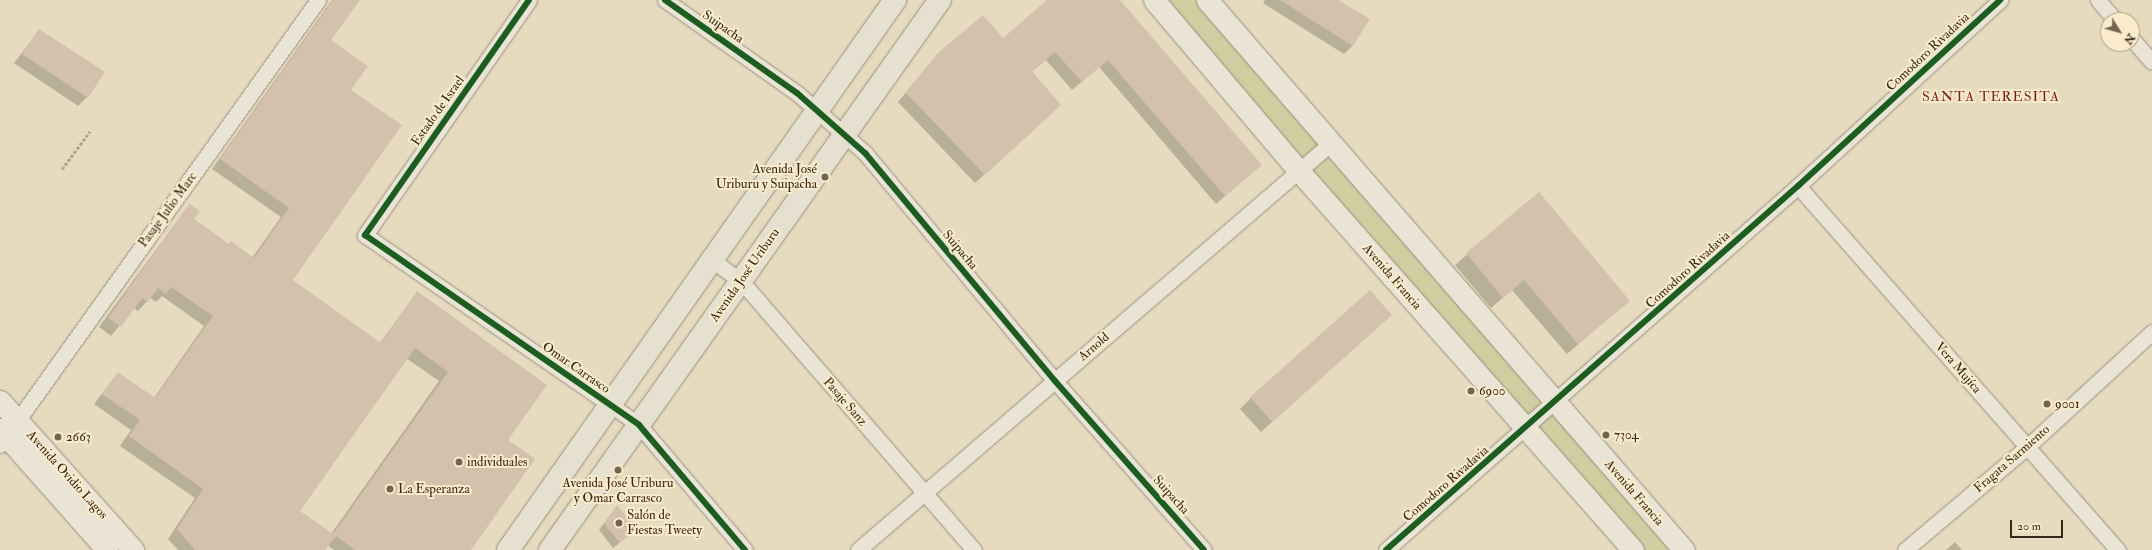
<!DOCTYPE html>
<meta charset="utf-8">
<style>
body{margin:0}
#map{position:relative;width:2152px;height:550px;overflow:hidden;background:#e7dbbf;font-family:"IM FELL Double Pica",serif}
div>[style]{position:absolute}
.green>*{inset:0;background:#d2cda1}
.shadow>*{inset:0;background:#0003}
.building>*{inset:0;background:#d3c0ad}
.path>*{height:2.5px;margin-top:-1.25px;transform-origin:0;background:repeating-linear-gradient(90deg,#aaa398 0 3px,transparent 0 5px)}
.roads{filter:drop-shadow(0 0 1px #999080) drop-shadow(0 0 1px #999080)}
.minor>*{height:15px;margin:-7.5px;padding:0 7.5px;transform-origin:7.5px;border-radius:7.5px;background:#eae4d6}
.secondary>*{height:21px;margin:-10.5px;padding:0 10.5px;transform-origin:10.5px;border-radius:10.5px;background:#eae4d6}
.primary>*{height:22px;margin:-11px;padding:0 11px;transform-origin:11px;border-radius:11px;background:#e6e0d0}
.cycleway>*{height:6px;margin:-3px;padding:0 3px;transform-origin:3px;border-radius:3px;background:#1b5e20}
.dots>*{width:11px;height:11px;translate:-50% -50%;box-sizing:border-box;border:2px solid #faeccb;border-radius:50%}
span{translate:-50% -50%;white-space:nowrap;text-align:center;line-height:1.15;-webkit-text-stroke:4px #faeccb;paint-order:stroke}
.street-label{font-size:13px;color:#35251b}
.poi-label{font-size:13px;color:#35251b}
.right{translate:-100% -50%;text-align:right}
.left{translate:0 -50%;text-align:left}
.neighbourhood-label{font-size:14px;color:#7a1f14;letter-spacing:1px}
.north{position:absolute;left:2100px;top:12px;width:40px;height:40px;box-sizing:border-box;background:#faeccb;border:1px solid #ab9c85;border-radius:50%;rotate:127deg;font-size:11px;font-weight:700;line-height:16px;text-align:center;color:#35251b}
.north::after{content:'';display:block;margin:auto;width:14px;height:18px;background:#736554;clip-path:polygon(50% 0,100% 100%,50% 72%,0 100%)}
.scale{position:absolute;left:2010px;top:520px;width:53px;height:18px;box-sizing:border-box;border:2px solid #35251b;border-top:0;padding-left:5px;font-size:12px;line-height:14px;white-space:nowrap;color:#35251b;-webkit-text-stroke:3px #faeccb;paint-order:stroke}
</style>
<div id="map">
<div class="green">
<i style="clip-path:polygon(1154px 0,1207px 0,1684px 550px,1633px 550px)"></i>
</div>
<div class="shadow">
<i style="clip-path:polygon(evenodd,332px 0,359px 0,330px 40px,349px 90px,291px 281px,380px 343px,417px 292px,506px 440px,470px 550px,334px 550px,327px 545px,324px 550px,178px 550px,168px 539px,195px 498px,120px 446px,131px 430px,94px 404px,118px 373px,154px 398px,204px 326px,162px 296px,156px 302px,150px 298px,138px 311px,134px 308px,111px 336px,99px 327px,189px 205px,193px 219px,229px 245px,252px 258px,281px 217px,212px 169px,332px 0,406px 358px,439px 381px,331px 534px,299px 511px,406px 358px)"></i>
<i style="clip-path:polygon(1049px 0,1119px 0,1252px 173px,1216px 204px,1099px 67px,1072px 90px,1046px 60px,1031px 72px,1051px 114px,975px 183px,898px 102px,931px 62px,1003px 39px)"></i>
<i style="clip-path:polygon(1265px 0,1337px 0,1353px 45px,1344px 54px,1263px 3px)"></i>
<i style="clip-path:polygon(40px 30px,87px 97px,78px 106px,14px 63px)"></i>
<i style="clip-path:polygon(1538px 194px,1628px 301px,1567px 354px,1512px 290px,1491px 308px,1455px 265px)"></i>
<i style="clip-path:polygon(1379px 326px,1261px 432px,1240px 409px,1251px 398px)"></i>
<i style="clip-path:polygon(617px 506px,630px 534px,613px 548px,599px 530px)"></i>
<i style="clip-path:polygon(1955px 542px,1962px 550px,1946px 550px)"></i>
</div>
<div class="building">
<i style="clip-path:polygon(evenodd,333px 0,360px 0,331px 40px,368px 66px,351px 90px,402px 125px,293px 280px,381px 343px,417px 291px,547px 385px,508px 440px,535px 459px,471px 550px,355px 550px,336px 536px,325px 550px,195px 550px,177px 529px,203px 489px,129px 436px,140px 420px,102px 394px,118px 372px,155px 398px,213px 316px,171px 287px,166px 294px,158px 288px,148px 302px,142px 298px,121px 327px,108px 318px,189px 204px,200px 211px,194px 219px,229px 244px,231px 241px,254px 258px,289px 208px,220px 159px,333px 0,415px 348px,448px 372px,333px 534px,336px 536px,300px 511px,415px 348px)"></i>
<i style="clip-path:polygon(1047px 0,1120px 0,1262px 165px,1225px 196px,1108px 60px,1082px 82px,1055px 52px,1032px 71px,1061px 105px,985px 175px,906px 93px,939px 52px,983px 15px,1003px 38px)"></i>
<i style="clip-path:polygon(1280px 0,1338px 0,1370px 19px,1353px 46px)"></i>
<i style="clip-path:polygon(39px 29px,105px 72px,88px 98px,22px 54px)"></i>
<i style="clip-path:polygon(1539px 192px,1630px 301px,1578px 344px,1524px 280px,1503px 298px,1466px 253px)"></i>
<i style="clip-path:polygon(1370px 290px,1392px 315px,1272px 422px,1250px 397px)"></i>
<i style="clip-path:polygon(617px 505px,637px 529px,620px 543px,604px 523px)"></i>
</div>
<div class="path">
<i style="left:62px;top:169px;width:47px;rotate:-53.6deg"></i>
</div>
<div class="roads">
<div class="minor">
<i style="left:529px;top:0;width:287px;rotate:124.9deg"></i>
<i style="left:365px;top:235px;width:333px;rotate:34.7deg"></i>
<i style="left:639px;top:425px;width:164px;rotate:49.7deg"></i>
<i style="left:665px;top:0;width:161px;rotate:35.2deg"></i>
<i style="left:797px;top:93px;width:91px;rotate:41.4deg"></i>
<i style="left:865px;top:153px;width:297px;rotate:50.2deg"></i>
<i style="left:1055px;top:381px;width:225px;rotate:48.6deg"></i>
<i style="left:2098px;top:0;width:26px;rotate:50deg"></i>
<i style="left:2132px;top:39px;width:30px;rotate:49deg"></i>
<i style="left:1798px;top:186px;width:485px;rotate:48.7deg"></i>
<i style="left:712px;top:260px;width:36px;rotate:36deg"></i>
<i style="left:741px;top:281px;width:356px;rotate:49.1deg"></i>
<i style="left:0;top:445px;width:547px;rotate:-54.45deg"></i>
<i style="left:858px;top:550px;width:624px;rotate:-40.71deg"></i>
<i style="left:1386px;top:550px;width:550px;rotate:-41.46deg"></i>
<i style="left:1798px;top:186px;width:275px;rotate:-42.6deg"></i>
<i style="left:1905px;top:550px;width:160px;rotate:-40.2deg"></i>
<i style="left:2027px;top:447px;width:170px;rotate:-42.6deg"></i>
</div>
<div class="secondary">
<i style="left:1154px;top:0;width:224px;rotate:49.7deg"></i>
<i style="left:1299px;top:171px;width:505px;rotate:48.61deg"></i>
<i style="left:1207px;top:0;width:728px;rotate:49.07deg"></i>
<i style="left:0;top:401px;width:200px;rotate:48.2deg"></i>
<i style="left:0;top:429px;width:162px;rotate:48.5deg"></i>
</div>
<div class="primary">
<i style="left:508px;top:550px;width:673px;rotate:-54.87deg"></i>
<i style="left:550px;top:550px;width:674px;rotate:-54.66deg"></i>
</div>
</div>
<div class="cycleway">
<i style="left:529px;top:0;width:287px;rotate:124.9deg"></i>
<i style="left:365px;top:235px;width:333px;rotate:34.7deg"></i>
<i style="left:639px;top:425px;width:164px;rotate:49.7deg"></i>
<i style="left:665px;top:0;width:161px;rotate:35.2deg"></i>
<i style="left:797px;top:93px;width:91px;rotate:41.4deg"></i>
<i style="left:865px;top:153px;width:297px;rotate:50.2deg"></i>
<i style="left:1055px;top:381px;width:225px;rotate:48.6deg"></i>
<i style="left:1386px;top:550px;width:550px;rotate:-41.46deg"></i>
<i style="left:1798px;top:186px;width:275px;rotate:-42.6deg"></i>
</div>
<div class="dots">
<i style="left:825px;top:177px;background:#736554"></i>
<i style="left:1471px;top:391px;background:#736554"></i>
<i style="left:2047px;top:404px;background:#736554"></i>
<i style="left:1606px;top:435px;background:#736554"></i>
<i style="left:58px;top:437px;background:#736554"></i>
<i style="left:459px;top:462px;background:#736554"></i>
<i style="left:618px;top:470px;background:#736554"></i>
<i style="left:390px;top:489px;background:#736554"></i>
<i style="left:619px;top:523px;background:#736554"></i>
</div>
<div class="street-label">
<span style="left:723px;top:27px;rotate:35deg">Suipacha</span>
<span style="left:1928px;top:52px;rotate:-43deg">Comodoro Rivadavia</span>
<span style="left:438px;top:111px;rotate:-55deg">Estado de Israel</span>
<span style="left:168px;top:210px;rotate:-54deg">Pasaje Julio Marc</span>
<span style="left:960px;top:250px;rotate:50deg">Suipacha</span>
<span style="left:1688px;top:270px;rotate:-42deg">Comodoro Rivadavia</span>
<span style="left:745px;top:275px;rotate:-55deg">Avenida José Uriburu</span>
<span style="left:1392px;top:277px;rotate:49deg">Avenida Francia</span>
<span style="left:1094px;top:347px;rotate:-41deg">Arnold</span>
<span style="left:576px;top:368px;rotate:35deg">Omar Carrasco</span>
<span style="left:1958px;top:368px;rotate:49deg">Vera Mujíca</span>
<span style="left:845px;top:402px;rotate:49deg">Pasaje Sanz</span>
<span style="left:2012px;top:459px;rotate:-41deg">Fragata Sarmiento</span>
<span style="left:67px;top:475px;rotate:48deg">Avenida Ovidio Lagos</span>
<span style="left:1446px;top:484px;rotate:-41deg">Comodoro Rivadavia</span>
<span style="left:1634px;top:493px;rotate:49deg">Avenida Francia</span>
<span style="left:1171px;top:495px;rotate:48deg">Suipacha</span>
</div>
<div class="poi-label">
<span class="right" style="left:817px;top:177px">Avenida José<br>Uriburu y Suipacha</span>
<span class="left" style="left:1479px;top:391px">6900</span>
<span class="left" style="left:2055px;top:404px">9001</span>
<span class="left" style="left:1614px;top:435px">7304</span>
<span class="left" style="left:66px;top:437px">2663</span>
<span class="left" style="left:467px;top:462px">individuales</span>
<span style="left:618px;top:491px">Avenida José Uriburu<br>y Omar Carrasco</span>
<span class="left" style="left:398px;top:489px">La Esperanza</span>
<span class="left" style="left:627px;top:523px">Salón de<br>Fiestas Tweety</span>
</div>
<div class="neighbourhood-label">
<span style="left:1991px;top:97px">SANTA TERESITA</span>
</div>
<div class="north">N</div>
<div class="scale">20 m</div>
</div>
